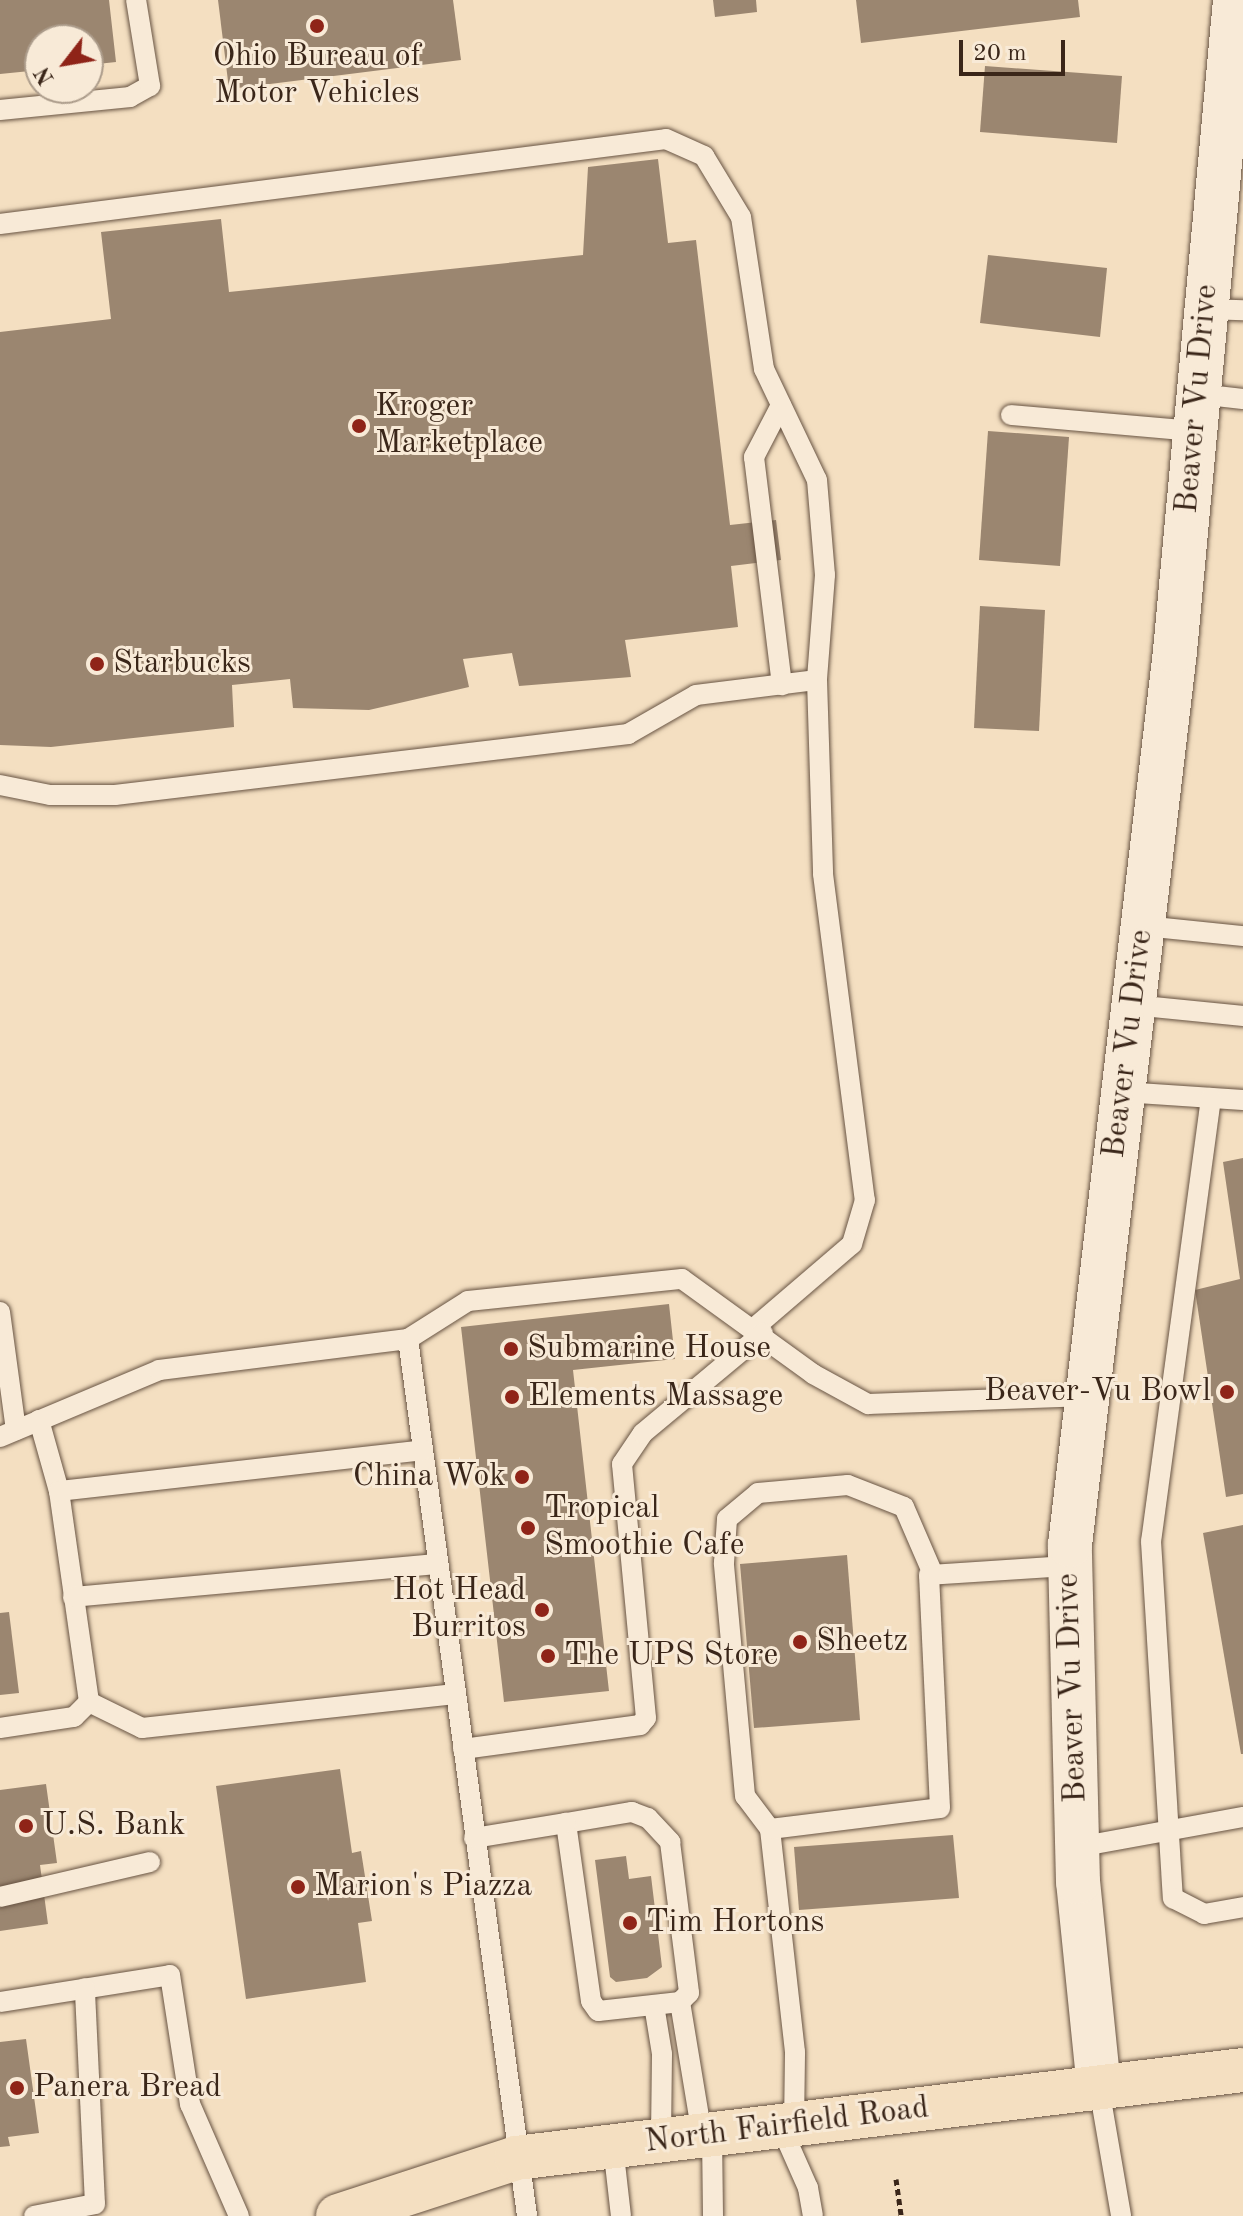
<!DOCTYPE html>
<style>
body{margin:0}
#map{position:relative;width:1243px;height:2216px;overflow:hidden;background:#f4dfc1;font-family:"Old Standard TT",serif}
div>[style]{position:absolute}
.building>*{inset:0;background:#9b8670}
.path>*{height:5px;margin-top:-2.5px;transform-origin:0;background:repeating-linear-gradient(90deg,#3a2619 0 6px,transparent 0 10px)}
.roads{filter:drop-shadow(0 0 2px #685443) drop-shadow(0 0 2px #685443)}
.service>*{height:20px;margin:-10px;padding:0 10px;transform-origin:10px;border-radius:10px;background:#f8ead7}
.tertiary>*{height:44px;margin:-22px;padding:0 22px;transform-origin:22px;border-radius:22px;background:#f8ead7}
.primary>*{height:44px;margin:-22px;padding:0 22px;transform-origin:22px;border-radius:22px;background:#f4dfc1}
.dots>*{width:22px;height:22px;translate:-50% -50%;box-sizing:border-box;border:4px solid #f8ead7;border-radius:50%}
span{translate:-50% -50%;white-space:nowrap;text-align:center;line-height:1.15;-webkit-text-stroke:6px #f8ead7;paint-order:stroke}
.poi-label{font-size:32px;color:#3a2619}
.left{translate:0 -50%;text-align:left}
.right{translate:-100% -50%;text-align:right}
.street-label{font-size:32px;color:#3a2619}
.north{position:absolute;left:24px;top:24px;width:80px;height:80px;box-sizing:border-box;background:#f8ead7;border:2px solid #ac9c8b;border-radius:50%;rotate:239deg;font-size:22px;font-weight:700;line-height:32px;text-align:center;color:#3a2619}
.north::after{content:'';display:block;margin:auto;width:28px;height:36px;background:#8f2418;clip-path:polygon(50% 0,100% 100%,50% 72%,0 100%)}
.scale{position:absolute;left:959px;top:40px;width:106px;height:36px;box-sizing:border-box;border:4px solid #3a2619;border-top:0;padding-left:10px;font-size:24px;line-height:28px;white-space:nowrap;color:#3a2619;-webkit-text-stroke:6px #f8ead7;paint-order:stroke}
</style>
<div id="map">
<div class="building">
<i style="clip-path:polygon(0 0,109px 0,116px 62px,88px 65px,88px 40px,40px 40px,40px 70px,0 74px)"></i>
<i style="clip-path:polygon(218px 0,453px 0,461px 60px,229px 89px)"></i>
<i style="clip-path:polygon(713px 0,756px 0,757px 12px,715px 17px)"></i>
<i style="clip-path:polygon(856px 0,1078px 0,1080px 17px,861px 43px)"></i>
<i style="clip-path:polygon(985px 66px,1122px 76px,1117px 143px,980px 132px)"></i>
<i style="clip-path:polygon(658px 159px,668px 243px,696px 240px,730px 525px,776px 520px,781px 560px,731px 566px,738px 627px,625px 640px,631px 677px,519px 686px,512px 653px,463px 659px,469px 687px,369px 710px,293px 708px,290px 679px,232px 685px,234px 727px,51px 747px,0 745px,0 332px,111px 319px,101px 232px,221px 219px,229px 292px,583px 255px,588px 167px)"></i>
<i style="clip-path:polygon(988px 255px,1107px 268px,1100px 337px,980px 323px)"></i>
<i style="clip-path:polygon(988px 431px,1069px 437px,1060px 566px,979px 560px)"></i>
<i style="clip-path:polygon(980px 606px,1045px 610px,1039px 731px,974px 728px)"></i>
<i style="clip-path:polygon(1243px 1158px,1243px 1494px,1226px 1497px,1195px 1290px,1240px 1279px,1223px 1162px)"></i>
<i style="clip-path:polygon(669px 1304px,675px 1359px,573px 1370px,609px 1691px,504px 1702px,461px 1327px)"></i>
<i style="clip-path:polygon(1243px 1525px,1243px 1754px,1241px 1754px,1203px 1533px)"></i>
<i style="clip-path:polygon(847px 1555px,860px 1720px,754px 1728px,740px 1564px)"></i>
<i style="clip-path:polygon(9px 1612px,19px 1693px,0 1695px,0 1613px)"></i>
<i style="clip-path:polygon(340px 1769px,352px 1853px,361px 1851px,372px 1921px,358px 1923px,366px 1982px,246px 1999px,216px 1786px)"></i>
<i style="clip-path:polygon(46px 1784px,57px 1863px,40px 1865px,48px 1924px,0 1931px,0 1790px)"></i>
<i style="clip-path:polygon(953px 1835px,959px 1898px,799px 1910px,794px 1847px)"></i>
<i style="clip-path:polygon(626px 1856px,629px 1879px,651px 1876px,662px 1967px,647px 1978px,616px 1982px,610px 1977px,595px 1860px)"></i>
<i style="clip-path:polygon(26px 2039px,39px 2133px,8px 2137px,10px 2146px,0 2147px,0 2042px)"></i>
</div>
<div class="path">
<i style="left:896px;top:2179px;width:37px;rotate:82deg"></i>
</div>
<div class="roads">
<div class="service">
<i style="left:0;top:110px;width:131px;rotate:-5.7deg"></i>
<i style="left:130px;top:97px;width:23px;rotate:-29deg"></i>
<i style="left:150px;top:86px;width:87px;rotate:-99.2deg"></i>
<i style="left:0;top:224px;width:671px;rotate:-7.27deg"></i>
<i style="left:666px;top:139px;width:42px;rotate:24.1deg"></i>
<i style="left:704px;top:156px;width:71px;rotate:58.8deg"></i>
<i style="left:741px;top:217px;width:154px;rotate:81.4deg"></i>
<i style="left:764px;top:369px;width:123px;rotate:64.5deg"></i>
<i style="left:817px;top:480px;width:95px;rotate:85.2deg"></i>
<i style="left:825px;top:575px;width:105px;rotate:94.4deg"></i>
<i style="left:817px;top:680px;width:194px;rotate:88.2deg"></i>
<i style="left:823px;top:874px;width:329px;rotate:82.7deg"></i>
<i style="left:865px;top:1200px;width:46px;rotate:106.5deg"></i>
<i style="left:852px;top:1244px;width:128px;rotate:139.4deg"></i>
<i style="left:1207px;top:309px;width:36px;rotate:2deg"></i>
<i style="left:1199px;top:394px;width:44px;rotate:6.5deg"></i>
<i style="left:781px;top:405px;width:59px;rotate:117.4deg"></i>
<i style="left:754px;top:457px;width:230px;rotate:83deg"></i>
<i style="left:1011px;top:415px;width:185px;rotate:5deg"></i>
<i style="left:0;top:785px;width:51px;rotate:11.3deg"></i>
<i style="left:50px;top:795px;width:65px"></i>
<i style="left:115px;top:795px;width:517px;rotate:-6.78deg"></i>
<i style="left:628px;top:734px;width:78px;rotate:-29.8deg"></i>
<i style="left:696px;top:695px;width:122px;rotate:-7.1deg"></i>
<i style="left:1144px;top:926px;width:100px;rotate:5.8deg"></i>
<i style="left:1133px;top:1005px;width:111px;rotate:5.7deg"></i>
<i style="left:1123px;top:1092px;width:120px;rotate:3.8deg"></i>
<i style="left:1211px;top:1098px;width:447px;rotate:97.7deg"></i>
<i style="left:1151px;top:1541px;width:358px;rotate:86.5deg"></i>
<i style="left:1173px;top:1898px;width:35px;rotate:27deg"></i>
<i style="left:1204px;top:1914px;width:40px;rotate:-10deg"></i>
<i style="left:0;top:1312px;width:119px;rotate:82.3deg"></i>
<i style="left:408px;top:1339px;width:885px;rotate:82.27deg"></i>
<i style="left:39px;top:1420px;width:74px;rotate:74.3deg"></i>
<i style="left:59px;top:1491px;width:213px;rotate:81.9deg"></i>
<i style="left:89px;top:1702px;width:59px;rotate:26.1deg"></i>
<i style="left:142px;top:1728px;width:315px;rotate:-6.2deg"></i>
<i style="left:0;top:1437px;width:173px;rotate:-22.8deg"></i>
<i style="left:159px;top:1370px;width:251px;rotate:-7.1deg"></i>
<i style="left:408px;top:1339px;width:71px;rotate:-32.3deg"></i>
<i style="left:468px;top:1301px;width:215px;rotate:-5.9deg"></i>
<i style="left:682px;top:1279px;width:162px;rotate:35.9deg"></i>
<i style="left:813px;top:1374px;width:63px;rotate:28.6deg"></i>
<i style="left:868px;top:1404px;width:219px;rotate:-2.1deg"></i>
<i style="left:59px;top:1491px;width:366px;rotate:-6.4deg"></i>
<i style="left:73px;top:1597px;width:366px;rotate:-5.2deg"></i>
<i style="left:0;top:1728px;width:75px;rotate:-8.5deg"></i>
<i style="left:74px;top:1717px;width:21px;rotate:-45deg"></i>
<i style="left:463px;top:1749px;width:179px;rotate:-7.7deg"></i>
<i style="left:640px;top:1725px;width:9px;rotate:-49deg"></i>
<i style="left:646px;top:1718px;width:255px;rotate:-95.4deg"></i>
<i style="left:622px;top:1464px;width:37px;rotate:-56deg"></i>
<i style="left:643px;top:1433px;width:156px;rotate:-39.8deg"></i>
<i style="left:632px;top:1812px;width:17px;rotate:21deg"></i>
<i style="left:648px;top:1818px;width:33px;rotate:47deg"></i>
<i style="left:670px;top:1842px;width:152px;rotate:82.8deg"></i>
<i style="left:689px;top:1993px;width:13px;rotate:135deg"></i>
<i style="left:680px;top:2002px;width:82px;rotate:173.7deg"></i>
<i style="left:598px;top:2011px;width:12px;rotate:-125deg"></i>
<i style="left:591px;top:2001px;width:180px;rotate:-98deg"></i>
<i style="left:566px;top:1823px;width:67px;rotate:-9.5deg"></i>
<i style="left:770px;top:1829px;width:41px;rotate:-127.1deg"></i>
<i style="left:745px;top:1796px;width:234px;rotate:-95.2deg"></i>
<i style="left:724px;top:1563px;width:44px;rotate:-86.1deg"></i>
<i style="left:727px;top:1519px;width:40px;rotate:-40deg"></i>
<i style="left:758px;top:1493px;width:90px;rotate:-5.1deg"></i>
<i style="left:848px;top:1485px;width:60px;rotate:21.4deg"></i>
<i style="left:904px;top:1507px;width:73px;rotate:66.6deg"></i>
<i style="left:474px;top:1838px;width:93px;rotate:-9.3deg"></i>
<i style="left:1078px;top:1847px;width:168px;rotate:-10.3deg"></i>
<i style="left:0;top:1897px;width:154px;rotate:-13.1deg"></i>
<i style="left:0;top:2002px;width:172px;rotate:-9deg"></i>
<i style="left:170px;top:1975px;width:131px;rotate:81.2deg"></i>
<i style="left:190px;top:2104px;width:122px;rotate:66.4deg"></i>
<i style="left:680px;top:2002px;width:135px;rotate:80.6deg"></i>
<i style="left:654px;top:2005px;width:50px;rotate:80.7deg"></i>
<i style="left:662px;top:2054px;width:87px;rotate:90.7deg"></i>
<i style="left:1099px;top:2088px;width:130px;rotate:80.2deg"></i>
<i style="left:794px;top:2126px;width:74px;rotate:-89.2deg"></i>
<i style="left:795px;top:2052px;width:224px;rotate:-96.4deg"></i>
<i style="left:770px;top:1829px;width:171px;rotate:-7deg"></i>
<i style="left:940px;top:1808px;width:233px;rotate:-92.7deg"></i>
<i style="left:929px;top:1575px;width:140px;rotate:-3.7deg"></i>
<i style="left:781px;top:2127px;width:67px;rotate:66.1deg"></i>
<i style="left:808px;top:2188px;width:28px;rotate:80deg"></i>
<i style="left:712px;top:2134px;width:82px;rotate:89.3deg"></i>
<i style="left:613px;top:2146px;width:70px;rotate:83.5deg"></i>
<i style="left:34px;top:2216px;width:62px;rotate:-11.1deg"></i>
<i style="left:95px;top:2204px;width:216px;rotate:-92.7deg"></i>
</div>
<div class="tertiary">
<i style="left:1099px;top:2088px;width:207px;rotate:-95.8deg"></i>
<i style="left:1078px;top:1882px;width:337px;rotate:-91.4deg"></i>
<i style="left:1070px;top:1545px;width:900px;rotate:-83.3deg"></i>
<i style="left:1175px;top:651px;width:654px;rotate:-84.73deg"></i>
</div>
<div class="primary">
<i style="left:338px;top:2216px;width:187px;rotate:-18deg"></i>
<i style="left:516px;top:2158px;width:732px;rotate:-6.9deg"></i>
</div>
</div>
<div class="dots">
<i style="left:317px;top:26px;background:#8f2418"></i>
<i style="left:359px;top:426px;background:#8f2418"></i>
<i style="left:97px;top:664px;background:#8f2418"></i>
<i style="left:511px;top:1349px;background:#8f2418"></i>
<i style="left:1227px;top:1392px;background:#8f2418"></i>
<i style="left:512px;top:1397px;background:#8f2418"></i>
<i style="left:522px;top:1477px;background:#8f2418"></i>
<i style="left:528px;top:1528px;background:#8f2418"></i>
<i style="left:542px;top:1610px;background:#8f2418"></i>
<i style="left:800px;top:1642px;background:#8f2418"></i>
<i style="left:548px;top:1656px;background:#8f2418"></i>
<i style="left:26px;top:1826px;background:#8f2418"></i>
<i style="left:298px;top:1887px;background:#8f2418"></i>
<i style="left:630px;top:1923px;background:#8f2418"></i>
<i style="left:17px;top:2088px;background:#8f2418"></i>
</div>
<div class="poi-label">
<span style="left:317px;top:76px">Ohio Bureau of<br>Motor Vehicles</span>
<span class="left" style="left:375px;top:426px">Kroger<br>Marketplace</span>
<span class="left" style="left:113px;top:664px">Starbucks</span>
<span class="left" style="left:527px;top:1349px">Submarine House</span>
<span class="right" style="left:1211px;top:1392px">Beaver-Vu Bowl</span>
<span class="left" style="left:528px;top:1397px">Elements Massage</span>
<span class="right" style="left:506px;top:1477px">China Wok</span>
<span class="left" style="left:544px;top:1528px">Tropical<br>Smoothie Cafe</span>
<span class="right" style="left:526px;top:1610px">Hot Head<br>Burritos</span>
<span class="left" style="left:816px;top:1642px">Sheetz</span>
<span class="left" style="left:564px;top:1656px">The UPS Store</span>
<span class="left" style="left:42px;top:1826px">U.S. Bank</span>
<span class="left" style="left:314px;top:1887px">Marion's Piazza</span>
<span class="left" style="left:646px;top:1923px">Tim Hortons</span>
<span class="left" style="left:33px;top:2088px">Panera Bread</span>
</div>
<div class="street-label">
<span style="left:1198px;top:399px;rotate:-85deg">Beaver Vu Drive</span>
<span style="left:1129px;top:1044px;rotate:-83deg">Beaver Vu Drive</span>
<span style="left:1073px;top:1688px;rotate:-92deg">Beaver Vu Drive</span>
<span style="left:787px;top:2126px;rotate:-7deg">North Fairfield Road</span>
</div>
<div class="north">N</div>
<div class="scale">20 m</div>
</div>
